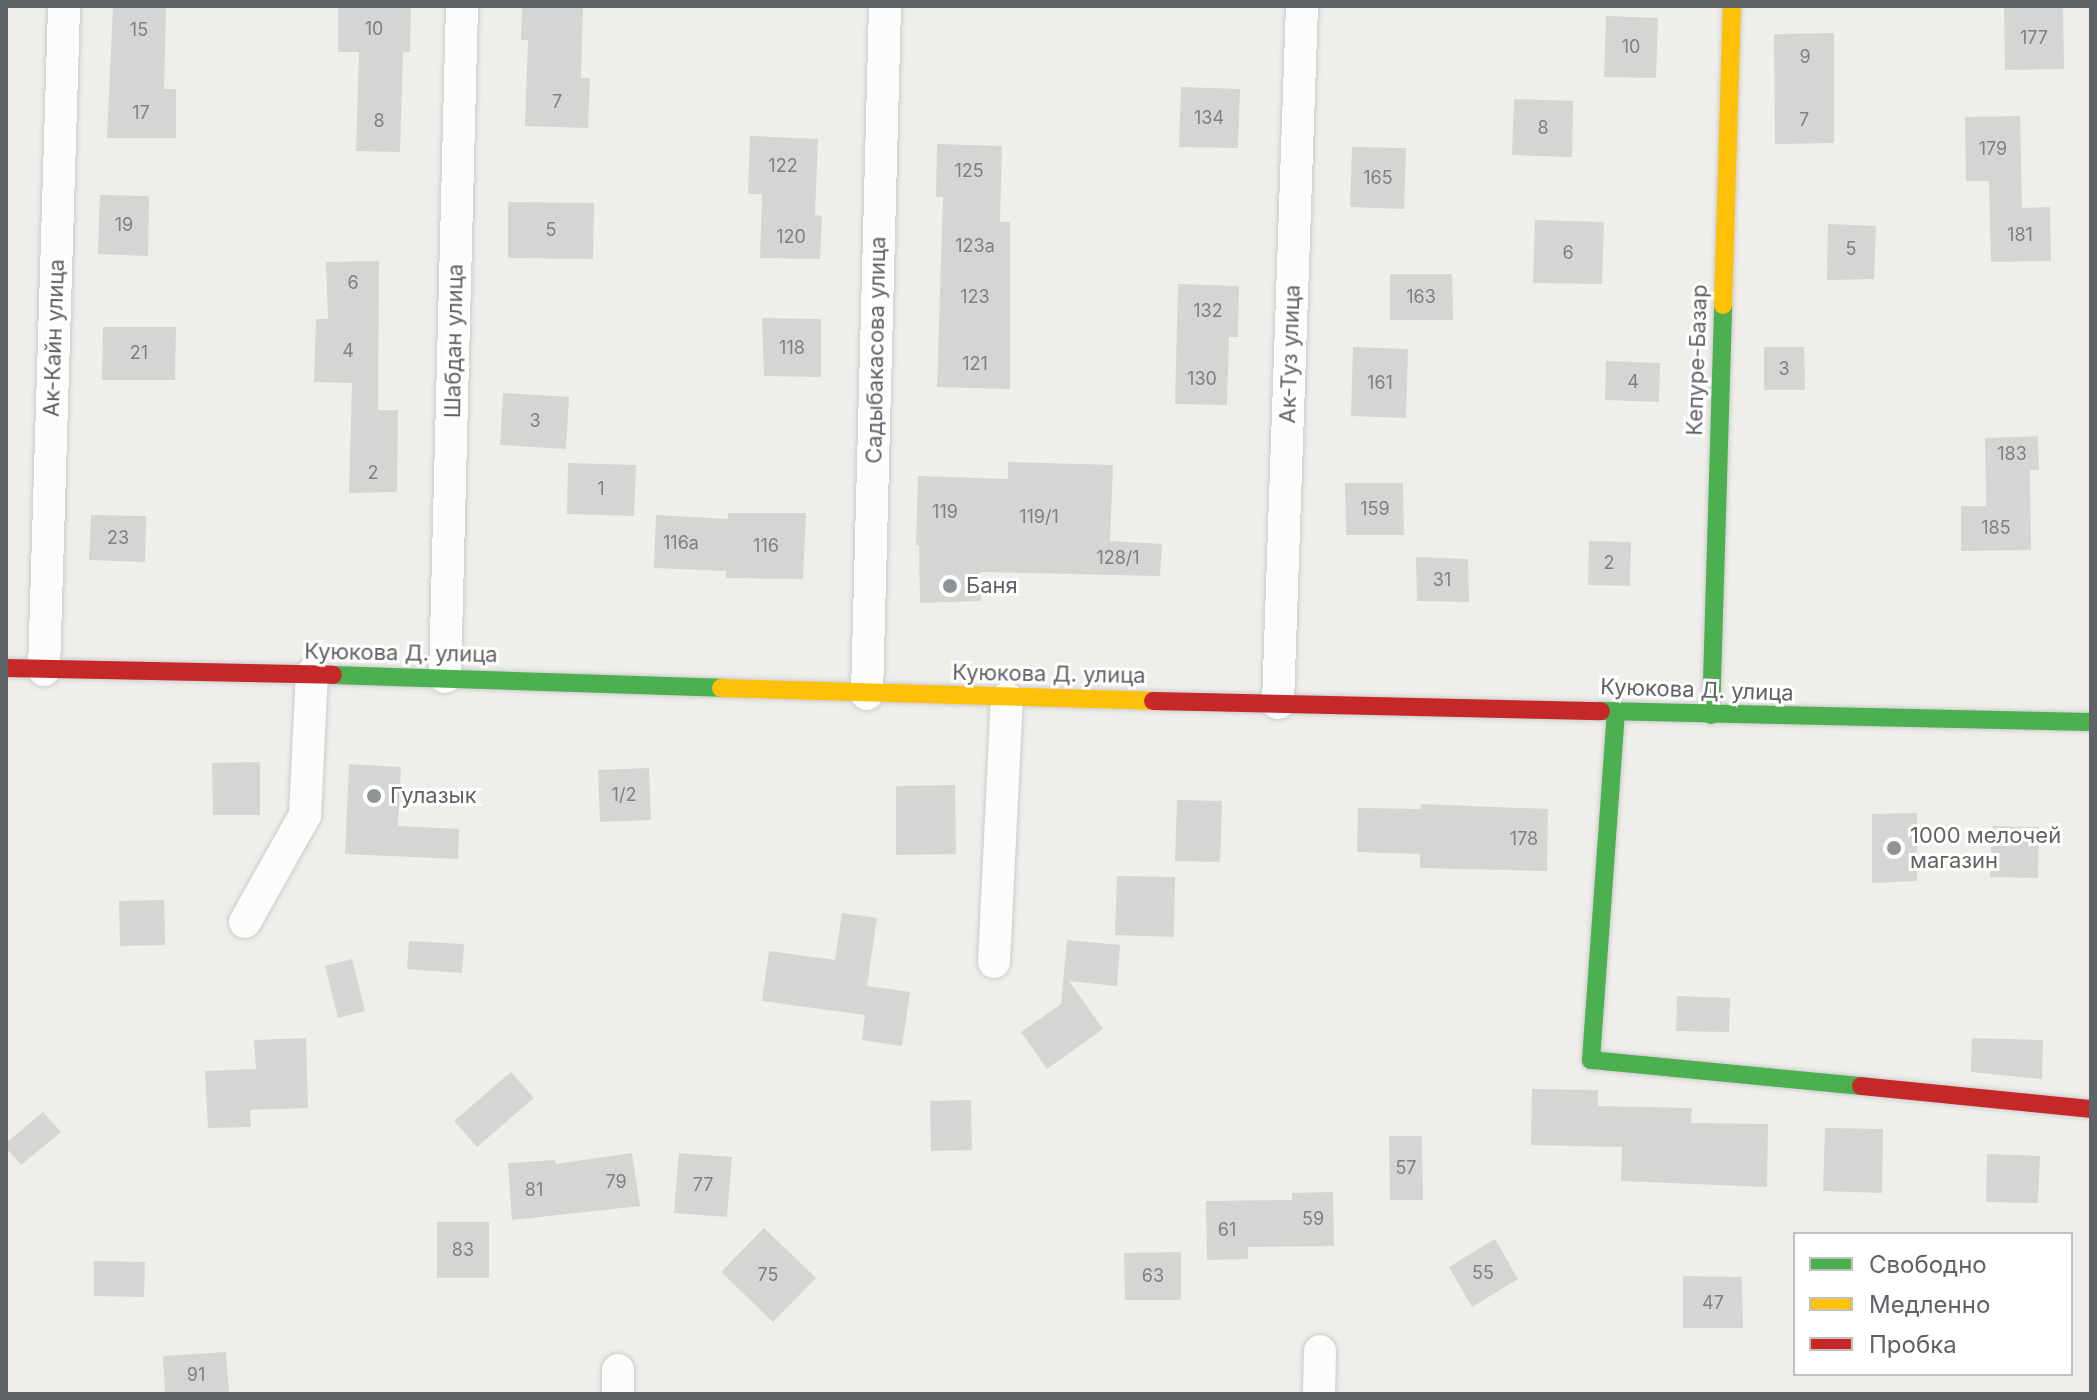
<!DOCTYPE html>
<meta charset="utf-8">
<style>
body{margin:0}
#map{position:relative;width:2097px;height:1400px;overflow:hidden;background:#efeeea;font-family:Inter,sans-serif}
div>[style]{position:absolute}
.building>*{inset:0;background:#d6d5d3}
.roads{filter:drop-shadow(0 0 2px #cbcccc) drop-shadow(0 0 2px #cbcccc)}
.street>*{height:32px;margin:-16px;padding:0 16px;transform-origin:16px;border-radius:16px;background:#fdfcfc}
.fast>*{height:18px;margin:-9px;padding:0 9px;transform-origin:9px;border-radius:9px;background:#4caf50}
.slow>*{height:18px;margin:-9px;padding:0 9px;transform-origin:9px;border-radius:9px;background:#ffc107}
.jam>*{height:18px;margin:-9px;padding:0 9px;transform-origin:9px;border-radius:9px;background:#c62828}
.dots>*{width:22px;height:22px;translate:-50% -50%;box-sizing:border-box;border:4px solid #fff;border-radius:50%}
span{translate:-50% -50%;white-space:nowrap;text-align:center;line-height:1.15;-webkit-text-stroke:6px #fff;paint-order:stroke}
.number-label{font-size:18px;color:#7e8184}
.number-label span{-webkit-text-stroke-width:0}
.street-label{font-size:22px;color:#5f6368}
.poi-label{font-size:22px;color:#5f6368}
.left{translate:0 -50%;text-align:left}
.frame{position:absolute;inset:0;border:8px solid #5f6368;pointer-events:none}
.legend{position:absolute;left:1793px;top:1232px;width:280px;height:144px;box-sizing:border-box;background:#fff;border:2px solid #bfc1c3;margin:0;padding:10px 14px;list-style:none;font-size:24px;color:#5f6368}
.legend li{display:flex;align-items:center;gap:16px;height:40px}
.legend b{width:40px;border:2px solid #bfc1c3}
</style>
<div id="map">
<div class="building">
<i style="clip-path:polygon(338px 6px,411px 6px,410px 52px,403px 52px,400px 152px,356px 151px,359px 52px,338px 52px)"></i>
<i style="clip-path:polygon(522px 6px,583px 6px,581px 78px,590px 78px,588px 128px,525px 126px,528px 40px,521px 40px)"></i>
<i style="clip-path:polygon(2063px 6px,2064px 69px,2005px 70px,2004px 7px)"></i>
<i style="clip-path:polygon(113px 7px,166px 8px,164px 89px,176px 89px,176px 138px,107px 138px)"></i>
<i style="clip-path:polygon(1606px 16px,1658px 18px,1656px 78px,1604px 77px)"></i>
<i style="clip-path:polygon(1834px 33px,1834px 143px,1775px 144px,1774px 34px)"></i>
<i style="clip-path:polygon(1181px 87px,1240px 89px,1238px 148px,1179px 147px)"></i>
<i style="clip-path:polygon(1514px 99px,1573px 101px,1572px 157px,1512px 155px)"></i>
<i style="clip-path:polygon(2020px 116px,2022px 208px,2050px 207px,2051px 261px,1991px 262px,1989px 181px,1966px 181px,1965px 117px)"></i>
<i style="clip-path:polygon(750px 136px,818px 139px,815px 215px,822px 216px,820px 259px,760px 258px,762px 194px,748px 194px)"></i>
<i style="clip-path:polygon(937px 144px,1002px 146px,1000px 222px,1010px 222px,1010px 389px,937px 387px,943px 197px,936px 197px)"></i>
<i style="clip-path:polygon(1352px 147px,1406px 148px,1404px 209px,1350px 207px)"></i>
<i style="clip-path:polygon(100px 195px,149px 196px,148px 256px,98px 254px)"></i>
<i style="clip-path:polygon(508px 202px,594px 203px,593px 259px,508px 258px)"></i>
<i style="clip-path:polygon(1535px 220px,1604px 222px,1602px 284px,1533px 283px)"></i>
<i style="clip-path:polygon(1828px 224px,1876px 226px,1874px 279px,1827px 280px)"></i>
<i style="clip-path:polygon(379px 261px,378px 410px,398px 410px,397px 492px,349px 493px,352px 383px,314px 382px,316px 319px,328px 319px,326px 262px)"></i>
<i style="clip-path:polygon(1390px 274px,1452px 274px,1453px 320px,1390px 320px)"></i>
<i style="clip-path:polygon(1178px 284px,1239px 286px,1238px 337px,1229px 337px,1227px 405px,1175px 404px)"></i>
<i style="clip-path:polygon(762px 318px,821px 319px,821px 377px,764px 376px)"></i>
<i style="clip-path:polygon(103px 327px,176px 327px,175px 380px,102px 380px)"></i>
<i style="clip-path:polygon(1353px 347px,1408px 349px,1406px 418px,1351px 416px)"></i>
<i style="clip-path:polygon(1764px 347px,1804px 347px,1805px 390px,1764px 390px)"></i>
<i style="clip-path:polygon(1606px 361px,1660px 363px,1659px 402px,1605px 400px)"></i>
<i style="clip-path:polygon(503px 393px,569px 397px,566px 449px,500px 445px)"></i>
<i style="clip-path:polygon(2038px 436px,2039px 470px,2030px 470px,2031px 550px,1961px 551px,1961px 506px,1986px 506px,1985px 438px)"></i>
<i style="clip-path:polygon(1008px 462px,1113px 465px,1110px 541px,1162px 544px,1160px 576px,980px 572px,981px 601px,920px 603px,919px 545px,916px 545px,918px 476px,1008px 479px)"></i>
<i style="clip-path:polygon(568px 463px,636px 465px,634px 516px,567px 514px)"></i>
<i style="clip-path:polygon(1345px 483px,1403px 483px,1404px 535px,1346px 535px)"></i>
<i style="clip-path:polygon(728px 513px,806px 513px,803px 579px,726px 578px,726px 571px,654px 568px,656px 515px,728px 519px)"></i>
<i style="clip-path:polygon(91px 515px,146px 516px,145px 562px,89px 560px)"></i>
<i style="clip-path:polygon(1589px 541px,1631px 542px,1630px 586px,1588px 585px)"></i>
<i style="clip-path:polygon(1416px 557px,1468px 559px,1469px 602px,1417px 601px)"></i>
<i style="clip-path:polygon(260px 762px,260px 815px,213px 815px,212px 763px)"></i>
<i style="clip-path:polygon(349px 764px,401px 767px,398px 826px,459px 829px,458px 859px,345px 854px)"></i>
<i style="clip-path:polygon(649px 768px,651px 820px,600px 822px,598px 770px)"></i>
<i style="clip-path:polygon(955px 785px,956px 854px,896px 855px,896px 786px)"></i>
<i style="clip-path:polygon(1177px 800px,1222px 801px,1220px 862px,1175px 861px)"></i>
<i style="clip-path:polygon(1421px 804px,1548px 809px,1547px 871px,1420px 868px,1420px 854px,1357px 852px,1358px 808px,1421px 809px)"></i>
<i style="clip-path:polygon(1917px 813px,1917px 881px,1872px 883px,1872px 814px)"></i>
<i style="clip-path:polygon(1992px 826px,2039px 827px,2038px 878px,1990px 877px)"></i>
<i style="clip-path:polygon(1117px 876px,1175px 877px,1174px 937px,1115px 935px)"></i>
<i style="clip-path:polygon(164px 900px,165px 945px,120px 946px,119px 901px)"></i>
<i style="clip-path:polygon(842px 913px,877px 918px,867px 986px,910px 992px,902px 1046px,862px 1040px,865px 1015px,762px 1001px,769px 951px,835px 960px)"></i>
<i style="clip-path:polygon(1067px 940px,1120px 945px,1117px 986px,1069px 981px,1103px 1029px,1047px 1069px,1021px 1032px,1061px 1004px)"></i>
<i style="clip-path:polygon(409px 941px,464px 944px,462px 973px,407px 969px)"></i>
<i style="clip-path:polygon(352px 959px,365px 1011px,338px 1018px,325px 966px)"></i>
<i style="clip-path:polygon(1677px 996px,1730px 998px,1729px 1032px,1676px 1031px)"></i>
<i style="clip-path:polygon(306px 1038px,308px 1108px,250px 1110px,251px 1127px,208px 1128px,205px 1071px,256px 1069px,254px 1040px)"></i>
<i style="clip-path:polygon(1972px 1038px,2043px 1040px,2042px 1079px,1971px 1072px)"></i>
<i style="clip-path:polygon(511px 1072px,534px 1098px,477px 1147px,454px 1121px)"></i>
<i style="clip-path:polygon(1532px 1089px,1598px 1090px,1598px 1106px,1692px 1108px,1691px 1123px,1768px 1124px,1767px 1187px,1621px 1181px,1622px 1147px,1531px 1145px)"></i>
<i style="clip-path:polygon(971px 1100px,972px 1150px,931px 1151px,930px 1101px)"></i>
<i style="clip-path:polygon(43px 1112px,61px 1132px,21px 1165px,6px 1148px,6px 1143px)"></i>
<i style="clip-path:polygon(1825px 1128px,1883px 1129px,1882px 1193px,1823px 1191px)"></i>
<i style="clip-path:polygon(1389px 1136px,1422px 1136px,1423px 1200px,1390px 1200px)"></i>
<i style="clip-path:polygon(632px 1153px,640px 1206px,512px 1220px,508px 1163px,555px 1160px,556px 1164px)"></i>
<i style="clip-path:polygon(679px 1153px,732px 1157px,727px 1217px,674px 1213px)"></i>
<i style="clip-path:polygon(1987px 1154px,2040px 1156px,2038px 1203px,1986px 1202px)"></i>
<i style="clip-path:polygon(1333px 1192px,1334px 1246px,1248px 1247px,1248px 1259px,1207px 1260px,1206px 1201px,1292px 1200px,1292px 1193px)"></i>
<i style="clip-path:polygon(437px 1222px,489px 1222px,489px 1278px,437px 1278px)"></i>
<i style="clip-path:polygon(764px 1228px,816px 1278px,773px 1322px,721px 1272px)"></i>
<i style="clip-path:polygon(1495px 1239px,1518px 1279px,1472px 1307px,1449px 1267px)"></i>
<i style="clip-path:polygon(1181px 1252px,1181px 1300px,1125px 1300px,1124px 1253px)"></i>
<i style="clip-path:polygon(94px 1261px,145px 1262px,144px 1297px,94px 1296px)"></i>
<i style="clip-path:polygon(1683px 1276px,1742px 1277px,1743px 1328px,1683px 1328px)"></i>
<i style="clip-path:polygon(226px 1352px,229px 1394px,165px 1394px,163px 1356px)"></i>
</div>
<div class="roads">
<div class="street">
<i style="left:44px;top:670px;width:664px;rotate:-88.27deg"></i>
<i style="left:445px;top:677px;width:671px;rotate:-88.55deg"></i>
<i style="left:867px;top:694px;width:688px;rotate:-88.5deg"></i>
<i style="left:1278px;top:703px;width:697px;rotate:-88.03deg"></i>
<i style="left:245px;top:922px;width:123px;rotate:-60.7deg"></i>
<i style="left:305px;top:815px;width:141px;rotate:-87.2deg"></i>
<i style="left:994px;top:962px;width:264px;rotate:-87.2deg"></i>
<i style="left:618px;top:1394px;width:24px;rotate:-90deg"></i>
<i style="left:1319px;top:1394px;width:43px;rotate:-88.7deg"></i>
</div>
<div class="fast">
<i style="left:333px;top:675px;width:388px;rotate:1.9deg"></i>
<i style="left:1601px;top:711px;width:490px;rotate:1.3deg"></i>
<i style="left:1616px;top:711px;width:350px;rotate:94.1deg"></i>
<i style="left:1591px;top:1060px;width:271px;rotate:5.5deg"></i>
<i style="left:1711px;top:715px;width:410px;rotate:-88.3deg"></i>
</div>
<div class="slow">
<i style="left:1723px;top:305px;width:299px;rotate:-88.3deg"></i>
<i style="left:721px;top:688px;width:432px;rotate:1.7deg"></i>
</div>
<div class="jam">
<i style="left:6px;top:668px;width:327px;rotate:1.2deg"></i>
<i style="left:1153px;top:701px;width:448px;rotate:1.3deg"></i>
<i style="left:1861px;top:1086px;width:231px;rotate:5.7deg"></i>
</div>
</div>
<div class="dots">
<i style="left:950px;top:586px;background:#919496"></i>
<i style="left:374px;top:796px;background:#919496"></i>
<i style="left:1894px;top:848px;background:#919496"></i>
</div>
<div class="number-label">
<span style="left:374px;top:29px">10</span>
<span style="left:139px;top:30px">15</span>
<span style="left:2034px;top:38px">177</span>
<span style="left:1631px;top:47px">10</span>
<span style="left:1805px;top:57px">9</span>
<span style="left:557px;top:102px">7</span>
<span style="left:141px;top:113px">17</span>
<span style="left:1209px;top:118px">134</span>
<span style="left:1804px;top:120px">7</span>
<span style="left:379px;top:121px">8</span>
<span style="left:1543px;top:128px">8</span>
<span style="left:1993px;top:149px">179</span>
<span style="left:783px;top:166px">122</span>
<span style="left:969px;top:171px">125</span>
<span style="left:1378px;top:178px">165</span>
<span style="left:124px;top:225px">19</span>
<span style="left:551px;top:230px">5</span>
<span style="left:2020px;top:235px">181</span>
<span style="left:791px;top:237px">120</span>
<span style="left:975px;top:246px">123а</span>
<span style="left:1851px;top:249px">5</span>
<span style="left:1568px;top:253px">6</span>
<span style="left:353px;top:283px">6</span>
<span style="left:975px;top:297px">123</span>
<span style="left:1421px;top:297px">163</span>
<span style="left:1208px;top:311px">132</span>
<span style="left:792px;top:348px">118</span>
<span style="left:348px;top:351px">4</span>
<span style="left:139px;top:353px">21</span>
<span style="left:975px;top:364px">121</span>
<span style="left:1784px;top:369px">3</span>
<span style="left:1202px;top:379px">130</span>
<span style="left:1633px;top:382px">4</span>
<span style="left:1380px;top:383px">161</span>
<span style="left:535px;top:421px">3</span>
<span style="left:2012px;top:454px">183</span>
<span style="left:373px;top:473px">2</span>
<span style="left:601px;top:489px">1</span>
<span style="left:1375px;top:509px">159</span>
<span style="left:945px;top:512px">119</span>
<span style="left:1039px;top:517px">119/1</span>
<span style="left:1996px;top:528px">185</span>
<span style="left:118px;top:538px">23</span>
<span style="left:681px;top:543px">116а</span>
<span style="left:766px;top:546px">116</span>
<span style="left:1118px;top:558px">128/1</span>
<span style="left:1609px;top:563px">2</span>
<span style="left:1442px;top:580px">31</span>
<span style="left:624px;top:795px">1/2</span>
<span style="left:1524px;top:839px">178</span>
<span style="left:1406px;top:1168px">57</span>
<span style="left:616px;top:1182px">79</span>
<span style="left:703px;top:1185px">77</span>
<span style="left:534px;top:1190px">81</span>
<span style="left:1313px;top:1219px">59</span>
<span style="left:1227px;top:1230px">61</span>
<span style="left:463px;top:1250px">83</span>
<span style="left:1483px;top:1273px">55</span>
<span style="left:768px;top:1275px">75</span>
<span style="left:1153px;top:1276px">63</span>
<span style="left:1713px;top:1303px">47</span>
<span style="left:196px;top:1375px">91</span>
</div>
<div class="street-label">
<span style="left:54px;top:338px;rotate:-88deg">Ак-Кайн улица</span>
<span style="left:454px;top:341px;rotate:-89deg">Шабдан улица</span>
<span style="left:876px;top:350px;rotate:-89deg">Садыбакасова улица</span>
<span style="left:1290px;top:354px;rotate:-88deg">Ак-Туз улица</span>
<span style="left:1697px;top:360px;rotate:-88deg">Кепуре-Базар</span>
<span style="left:401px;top:653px;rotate:1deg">Куюкова Д. улица</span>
<span style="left:1049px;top:674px;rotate:1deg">Куюкова Д. улица</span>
<span style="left:1697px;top:690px;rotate:2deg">Куюкова Д. улица</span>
</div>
<div class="poi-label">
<span class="left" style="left:966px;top:586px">Баня</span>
<span class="left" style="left:390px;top:796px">Гулазык</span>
<span class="left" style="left:1910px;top:848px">1000 мелочей<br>магазин</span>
</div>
<div class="frame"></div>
<ul class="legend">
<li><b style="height:10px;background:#4caf50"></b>Свободно</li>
<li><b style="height:10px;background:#ffc107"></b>Медленно</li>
<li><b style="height:10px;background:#c62828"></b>Пробка</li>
</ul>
</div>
